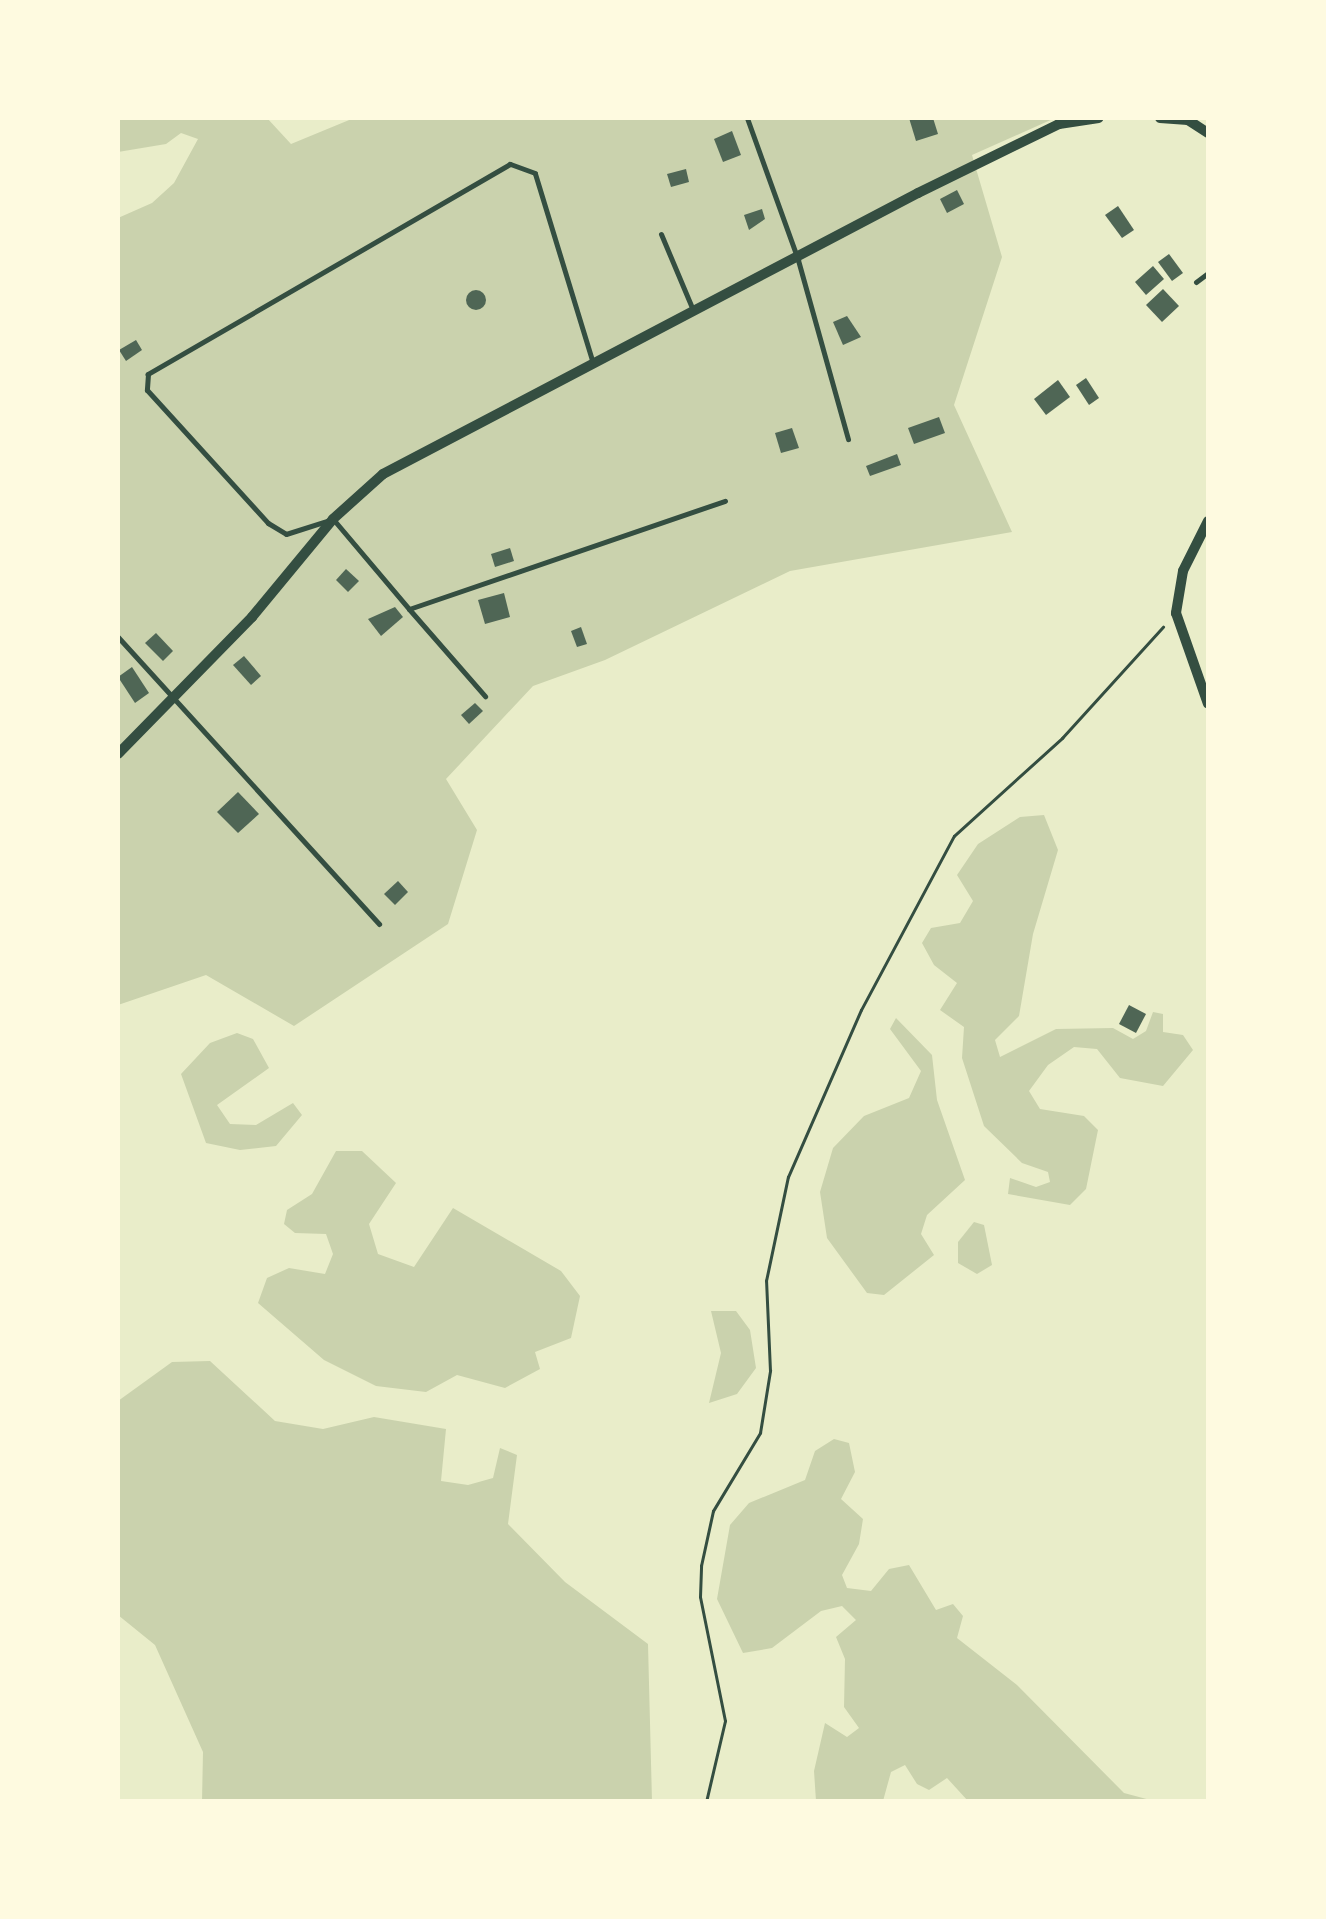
<!DOCTYPE html>
<style>
body{margin:0}
#map{position:relative;width:1326px;height:1919px;overflow:hidden;background:#e9edc9;font-family:"Open Sans",sans-serif}
div>[style]{position:absolute}
.green>*{inset:0;background:#cad2ad}
.building>*{inset:0;background:#4f6655}
.round{border-radius:50%}
.path>*{height:2.5px;margin:-1.25px;padding:0 1.25px;transform-origin:1.25px;border-radius:1.25px;background:#344e41}
.service>*{height:5px;margin:-2.5px;padding:0 2.5px;transform-origin:2.5px;border-radius:2.5px;background:#344e41}
.minor>*{height:10px;margin:-5px;padding:0 5px;transform-origin:5px;border-radius:5px;background:#344e41}
span{translate:-50% -50%;white-space:nowrap;text-align:center;line-height:1.15;-webkit-text-stroke:8px #fefae0;paint-order:stroke}
.frame{position:absolute;inset:0;border:120px solid #fefae0;pointer-events:none}
</style>
<div id="map">
<div class="green">
<i style="clip-path:polygon(118px 118px,267px 118px,291px 144px,354px 118px,1055px 118px,972px 155px,1002px 257px,954px 405px,1012px 532px,790px 571px,605px 660px,533px 686px,446px 779px,477px 830px,448px 924px,294px 1026px,206px 975px,118px 1005px,118px 218px,152px 203px,174px 183px,198px 139px,181px 133px,166px 144px,118px 152px)"></i>
<i style="clip-path:polygon(1044px 815px,1058px 850px,1033px 934px,1019px 1016px,995px 1040px,1000px 1057px,1056px 1029px,1113px 1028px,1133px 1039px,1146px 1031px,1153px 1012px,1163px 1014px,1163px 1032px,1183px 1035px,1193px 1050px,1163px 1086px,1120px 1078px,1097px 1049px,1074px 1047px,1048px 1065px,1029px 1091px,1040px 1109px,1084px 1116px,1098px 1130px,1086px 1189px,1070px 1205px,1008px 1194px,1010px 1178px,1036px 1187px,1050px 1182px,1048px 1172px,1022px 1163px,984px 1126px,962px 1058px,964px 1027px,940px 1010px,957px 983px,934px 965px,922px 943px,931px 928px,960px 923px,973px 901px,957px 875px,978px 844px,1020px 817px)"></i>
<i style="clip-path:polygon(896px 1018px,932px 1055px,937px 1100px,965px 1180px,927px 1215px,921px 1234px,934px 1255px,884px 1295px,867px 1293px,827px 1238px,820px 1192px,833px 1148px,864px 1116px,909px 1098px,921px 1071px,890px 1029px)"></i>
<i style="clip-path:polygon(237px 1033px,253px 1039px,269px 1068px,217px 1105px,230px 1124px,256px 1125px,293px 1103px,302px 1115px,276px 1146px,240px 1150px,206px 1143px,181px 1074px,210px 1043px)"></i>
<i style="clip-path:polygon(336px 1151px,362px 1151px,396px 1183px,369px 1224px,378px 1254px,414px 1267px,453px 1208px,561px 1271px,580px 1296px,571px 1338px,535px 1352px,540px 1369px,505px 1388px,457px 1375px,426px 1392px,376px 1386px,324px 1360px,258px 1303px,267px 1278px,289px 1268px,325px 1274px,333px 1254px,326px 1234px,295px 1233px,284px 1224px,287px 1210px,312px 1194px)"></i>
<i style="clip-path:polygon(974px 1222px,984px 1225px,992px 1265px,977px 1274px,958px 1263px,958px 1242px)"></i>
<i style="clip-path:polygon(711px 1311px,736px 1311px,750px 1330px,756px 1368px,737px 1394px,709px 1403px,721px 1353px)"></i>
<i style="clip-path:polygon(210px 1361px,275px 1421px,323px 1429px,374px 1417px,446px 1429px,441px 1481px,468px 1485px,493px 1478px,500px 1448px,517px 1455px,508px 1524px,565px 1582px,648px 1644px,652px 1801px,202px 1801px,203px 1752px,155px 1645px,118px 1615px,118px 1401px,172px 1362px)"></i>
<i style="clip-path:polygon(834px 1439px,849px 1443px,855px 1472px,841px 1499px,863px 1519px,859px 1544px,842px 1575px,847px 1588px,871px 1591px,889px 1569px,909px 1565px,936px 1610px,953px 1604px,963px 1616px,957px 1638px,1017px 1685px,1124px 1793px,1154px 1801px,968px 1801px,947px 1778px,929px 1790px,917px 1784px,905px 1765px,891px 1772px,883px 1801px,816px 1801px,814px 1771px,825px 1723px,847px 1737px,859px 1728px,844px 1707px,845px 1659px,836px 1637px,856px 1620px,842px 1606px,821px 1611px,772px 1648px,743px 1653px,717px 1599px,730px 1525px,749px 1503px,805px 1480px,815px 1451px)"></i>
</div>
<div class="building">
<i style="clip-path:polygon(909px 118px,933px 118px,938px 134px,916px 141px)"></i>
<i style="clip-path:polygon(732px 131px,741px 155px,723px 162px,714px 139px)"></i>
<i style="clip-path:polygon(686px 169px,689px 182px,671px 187px,667px 174px)"></i>
<i style="clip-path:polygon(957px 190px,964px 204px,947px 213px,940px 199px)"></i>
<i style="clip-path:polygon(1118px 206px,1134px 230px,1122px 238px,1105px 215px)"></i>
<i style="clip-path:polygon(762px 209px,765px 219px,749px 230px,744px 215px)"></i>
<i style="clip-path:polygon(1169px 254px,1183px 273px,1172px 281px,1158px 262px)"></i>
<i style="clip-path:polygon(1153px 266px,1164px 279px,1146px 295px,1135px 282px)"></i>
<i style="clip-path:polygon(1163px 289px,1179px 306px,1162px 322px,1146px 305px)"></i>
<i class="round" style="left:466px;top:290px;width:20px;height:20px"></i>
<i style="clip-path:polygon(847px 316px,861px 337px,843px 345px,833px 322px)"></i>
<i style="clip-path:polygon(136px 340px,142px 350px,126px 361px,119px 350px)"></i>
<i style="clip-path:polygon(1086px 378px,1099px 398px,1089px 405px,1076px 385px)"></i>
<i style="clip-path:polygon(1058px 380px,1070px 397px,1046px 415px,1034px 399px)"></i>
<i style="clip-path:polygon(939px 417px,945px 433px,914px 444px,908px 428px)"></i>
<i style="clip-path:polygon(792px 428px,799px 448px,781px 453px,775px 433px)"></i>
<i style="clip-path:polygon(897px 454px,901px 465px,870px 476px,866px 466px)"></i>
<i style="clip-path:polygon(510px 548px,514px 561px,495px 567px,491px 554px)"></i>
<i style="clip-path:polygon(346px 569px,359px 581px,348px 592px,336px 580px)"></i>
<i style="clip-path:polygon(504px 593px,510px 617px,485px 624px,478px 600px)"></i>
<i style="clip-path:polygon(395px 607px,403px 617px,381px 636px,368px 619px)"></i>
<i style="clip-path:polygon(581px 627px,587px 644px,577px 647px,571px 631px)"></i>
<i style="clip-path:polygon(156px 633px,173px 651px,163px 661px,145px 643px)"></i>
<i style="clip-path:polygon(244px 656px,261px 676px,251px 685px,233px 665px)"></i>
<i style="clip-path:polygon(132px 667px,149px 693px,135px 703px,118px 677px)"></i>
<i style="clip-path:polygon(475px 703px,483px 711px,469px 724px,461px 715px)"></i>
<i style="clip-path:polygon(238px 792px,259px 814px,238px 833px,217px 812px)"></i>
<i style="clip-path:polygon(398px 881px,408px 892px,395px 905px,384px 894px)"></i>
<i style="clip-path:polygon(1129px 1005px,1146px 1014px,1136px 1033px,1119px 1024px)"></i>
</div>
<div class="path">
<i style="left:706px;top:1802px;width:83px;rotate:-76.8deg"></i>
<i style="left:725px;top:1721px;width:126px;rotate:-101.4deg"></i>
<i style="left:700px;top:1597px;width:31px;rotate:-88deg"></i>
<i style="left:701px;top:1566px;width:56px;rotate:-77.7deg"></i>
<i style="left:713px;top:1511px;width:91px;rotate:-58.9deg"></i>
<i style="left:760px;top:1433px;width:63px;rotate:-80.8deg"></i>
<i style="left:770px;top:1371px;width:90px;rotate:-92.5deg"></i>
<i style="left:766px;top:1281px;width:106px;rotate:-78.1deg"></i>
<i style="left:788px;top:1177px;width:182px;rotate:-66.4deg"></i>
<i style="left:861px;top:1010px;width:197px;rotate:-61.9deg"></i>
<i style="left:954px;top:836px;width:146px;rotate:-42.2deg"></i>
<i style="left:1062px;top:738px;width:150px;rotate:-47.7deg"></i>
</div>
<div class="service">
<i style="left:747px;top:118px;width:151px;rotate:70.2deg"></i>
<i style="left:798px;top:260px;width:186px;rotate:74.4deg"></i>
<i style="left:661px;top:234px;width:82px;rotate:67.2deg"></i>
<i style="left:1196px;top:282px;width:15px;rotate:-37deg"></i>
<i style="left:592px;top:360px;width:195px;rotate:-107deg"></i>
<i style="left:535px;top:173px;width:27px;rotate:-160deg"></i>
<i style="left:510px;top:164px;width:419px;rotate:149.9deg"></i>
<i style="left:148px;top:374px;width:16px;rotate:94deg"></i>
<i style="left:147px;top:390px;width:180px;rotate:47.7deg"></i>
<i style="left:268px;top:523px;width:21px;rotate:31deg"></i>
<i style="left:286px;top:534px;width:49px;rotate:-17.7deg"></i>
<i style="left:333px;top:519px;width:118px;rotate:49.8deg"></i>
<i style="left:409px;top:609px;width:334px;rotate:-18.9deg"></i>
<i style="left:409px;top:609px;width:116px;rotate:48.9deg"></i>
<i style="left:118px;top:637px;width:388px;rotate:47.7deg"></i>
</div>
<div class="minor">
<i style="left:1160px;top:118px;width:28px;rotate:4deg"></i>
<i style="left:1188px;top:120px;width:24px;rotate:33deg"></i>
<i style="left:1208px;top:521px;width:56px;rotate:116.6deg"></i>
<i style="left:1183px;top:571px;width:43px;rotate:99.5deg"></i>
<i style="left:1176px;top:613px;width:96px;rotate:70.6deg"></i>
<i style="left:118px;top:754px;width:192px;rotate:-45.6deg"></i>
<i style="left:252px;top:617px;width:127px;rotate:-50.4deg"></i>
<i style="left:333px;top:519px;width:67px;rotate:-42deg"></i>
<i style="left:383px;top:474px;width:604px;rotate:-27.71deg"></i>
<i style="left:918px;top:193px;width:157px;rotate:-26.1deg"></i>
<i style="left:1059px;top:124px;width:40px;rotate:-8.5deg"></i>
</div>
<div class="frame"></div>
</div>
